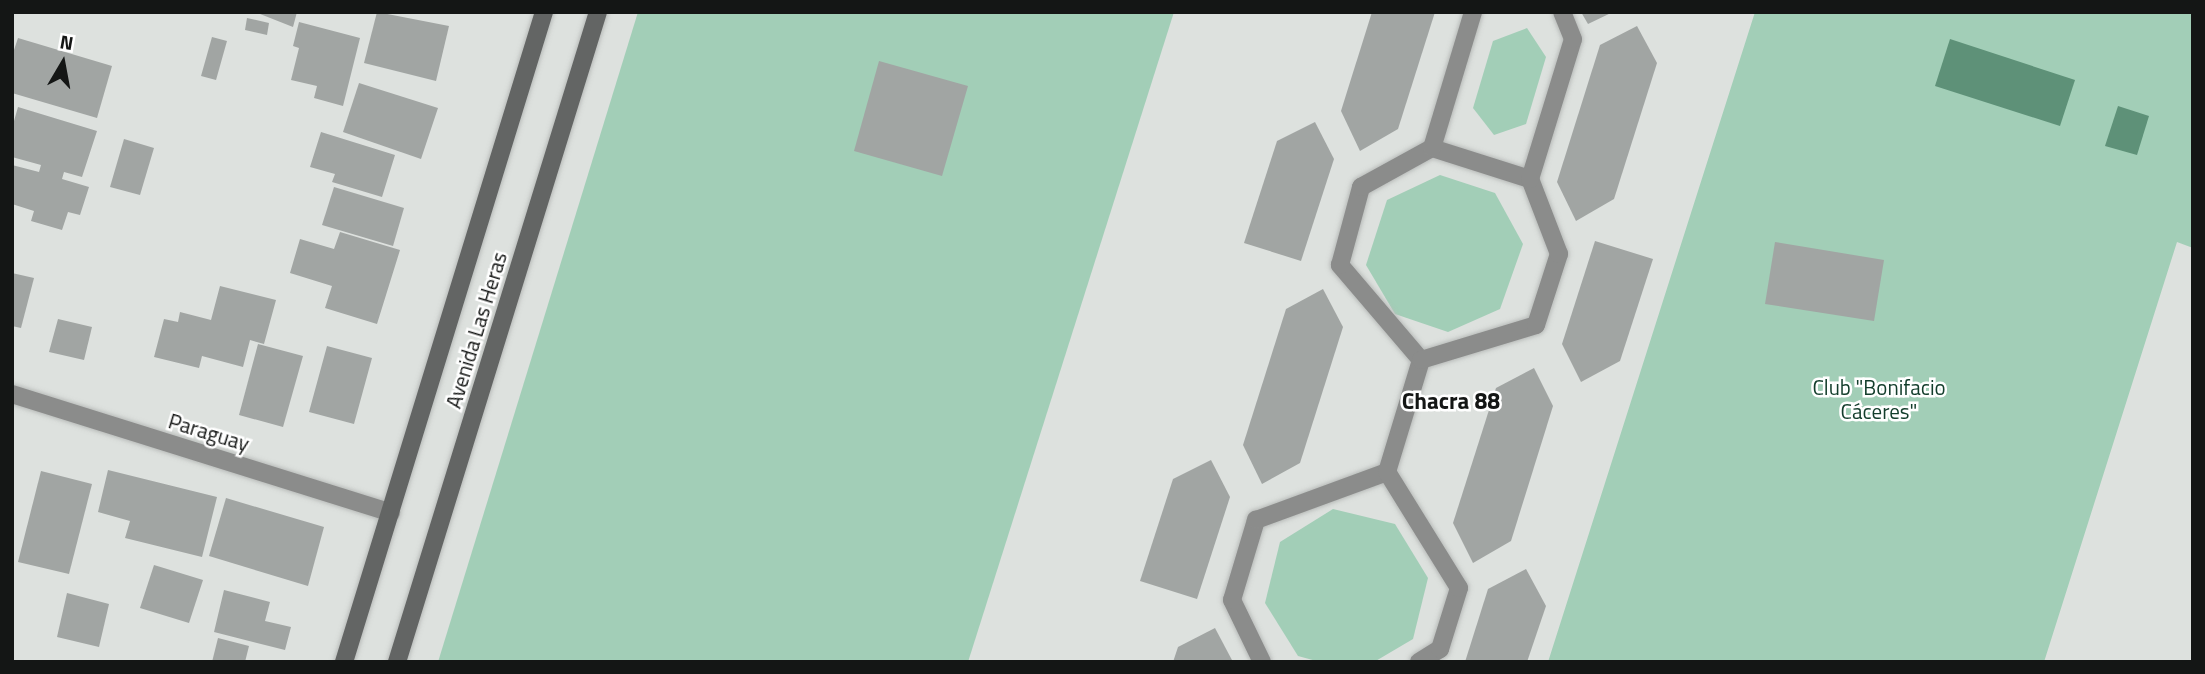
<!DOCTYPE html>
<meta charset="utf-8">
<style>
body{margin:0}
#map{position:relative;width:2205px;height:674px;overflow:hidden;background:#dde1de;font-family:"Titillium Web",sans-serif}
div>[style]{position:absolute}
.green>*{inset:0;background:#a2ceb7}
.water>*{inset:0;background:#5e9178}
.building>*{inset:0;background:#a1a5a3}
.roads{filter:drop-shadow(0 0 2px #b9bcba) drop-shadow(0 0 2px #b9bcba)}
.minor>*{height:18px;margin:-9px;padding:0 9px;transform-origin:9px;border-radius:9px;background:#8b8c8b}
.secondary>*{height:18px;margin:-9px;padding:0 9px;transform-origin:9px;border-radius:9px;background:#636564}
span{translate:-50% -50%;white-space:nowrap;text-align:center;line-height:1.15;-webkit-text-stroke:5px #fff;paint-order:stroke}
.street-label{font-size:21px;color:#141615}
.park-label{font-size:21px;color:#123d2b}
.neighbourhood-label{font-size:23px;color:#141615;font-weight:700}
.frame{position:absolute;inset:0;border:14px solid #141615;pointer-events:none}
.north{position:absolute;left:28px;top:28px;width:70px;height:70px;-webkit-text-stroke:5px #fff;paint-order:stroke;rotate:10deg;font-size:19px;font-weight:700;line-height:28px;text-align:center;color:#141615}
.north::after{content:'';display:block;margin:auto;width:24px;height:32px;background:#141615;clip-path:polygon(50% 0,100% 100%,50% 72%,0 100%)}
</style>
<div id="map">
<div class="green">
<i style="clip-path:polygon(638px 12px,1174px 12px,968px 662px,438px 662px)"></i>
<i style="clip-path:polygon(1755px 12px,2193px 12px,2193px 248px,2177px 242px,2044px 662px,1548px 662px)"></i>
<i style="clip-path:polygon(1527px 28px,1546px 57px,1526px 124px,1494px 135px,1473px 108px,1493px 41px)"></i>
<i style="clip-path:polygon(1440px 175px,1495px 193px,1523px 244px,1500px 309px,1448px 332px,1395px 314px,1366px 265px,1387px 200px)"></i>
<i style="clip-path:polygon(1333px 509px,1395px 524px,1428px 578px,1413px 639px,1374px 662px,1320px 662px,1298px 656px,1265px 603px,1280px 542px)"></i>
</div>
<div class="water">
<i style="clip-path:polygon(1950px 39px,2075px 80px,2060px 126px,1935px 86px)"></i>
<i style="clip-path:polygon(2118px 106px,2149px 116px,2137px 155px,2105px 146px)"></i>
</div>
<div class="building">
<i style="clip-path:polygon(255px 12px,297px 12px,293px 27px)"></i>
<i style="clip-path:polygon(377px 12px,449px 26px,436px 81px,364px 63px)"></i>
<i style="clip-path:polygon(1372px 12px,1435px 12px,1398px 129px,1360px 151px,1341px 111px)"></i>
<i style="clip-path:polygon(1581px 12px,1613px 12px,1588px 24px)"></i>
<i style="clip-path:polygon(247px 18px,269px 23px,267px 35px,245px 30px)"></i>
<i style="clip-path:polygon(299px 22px,360px 38px,343px 106px,314px 98px,317px 86px,291px 80px,299px 48px,293px 46px)"></i>
<i style="clip-path:polygon(1637px 26px,1657px 63px,1614px 199px,1576px 221px,1557px 182px,1600px 45px)"></i>
<i style="clip-path:polygon(212px 37px,227px 41px,216px 80px,201px 76px)"></i>
<i style="clip-path:polygon(18px 38px,112px 66px,97px 118px,12px 93px,12px 56px)"></i>
<i style="clip-path:polygon(879px 61px,968px 86px,942px 176px,854px 151px)"></i>
<i style="clip-path:polygon(359px 83px,438px 108px,421px 159px,343px 132px)"></i>
<i style="clip-path:polygon(18px 107px,97px 131px,82px 177px,64px 172px,62px 179px,89px 187px,80px 215px,68px 212px,62px 230px,31px 221px,34px 211px,12px 204px,12px 165px,39px 172px,41px 165px,12px 157px,12px 128px)"></i>
<i style="clip-path:polygon(1315px 122px,1334px 159px,1301px 261px,1244px 243px,1277px 141px)"></i>
<i style="clip-path:polygon(321px 132px,395px 155px,382px 197px,332px 182px,335px 174px,310px 167px)"></i>
<i style="clip-path:polygon(124px 139px,154px 148px,140px 195px,110px 187px)"></i>
<i style="clip-path:polygon(334px 187px,404px 208px,393px 246px,322px 225px)"></i>
<i style="clip-path:polygon(340px 232px,400px 250px,377px 324px,325px 308px,332px 286px,290px 273px,300px 239px,334px 249px)"></i>
<i style="clip-path:polygon(1595px 241px,1653px 259px,1620px 361px,1581px 382px,1562px 344px)"></i>
<i style="clip-path:polygon(1775px 242px,1884px 260px,1874px 321px,1765px 304px)"></i>
<i style="clip-path:polygon(12px 273px,34px 278px,21px 328px,12px 326px)"></i>
<i style="clip-path:polygon(220px 286px,276px 300px,264px 344px,250px 340px,243px 367px,202px 356px,199px 368px,154px 357px,164px 319px,178px 322px,180px 312px,211px 320px)"></i>
<i style="clip-path:polygon(1323px 289px,1343px 327px,1300px 463px,1262px 484px,1243px 445px,1286px 309px)"></i>
<i style="clip-path:polygon(58px 319px,92px 327px,84px 360px,49px 352px)"></i>
<i style="clip-path:polygon(258px 344px,303px 356px,283px 427px,239px 415px)"></i>
<i style="clip-path:polygon(327px 346px,372px 358px,354px 424px,309px 412px)"></i>
<i style="clip-path:polygon(1534px 368px,1553px 406px,1511px 541px,1473px 563px,1453px 523px,1496px 388px)"></i>
<i style="clip-path:polygon(1211px 460px,1230px 497px,1197px 599px,1140px 581px,1173px 479px)"></i>
<i style="clip-path:polygon(108px 470px,217px 497px,202px 557px,125px 538px,130px 521px,98px 512px)"></i>
<i style="clip-path:polygon(41px 471px,92px 484px,69px 574px,18px 562px)"></i>
<i style="clip-path:polygon(226px 498px,324px 527px,308px 586px,209px 556px)"></i>
<i style="clip-path:polygon(154px 565px,203px 580px,189px 623px,140px 608px)"></i>
<i style="clip-path:polygon(1526px 569px,1546px 606px,1527px 662px,1465px 662px,1488px 589px)"></i>
<i style="clip-path:polygon(224px 590px,270px 602px,265px 621px,291px 627px,285px 650px,214px 632px)"></i>
<i style="clip-path:polygon(67px 593px,109px 604px,99px 647px,57px 637px)"></i>
<i style="clip-path:polygon(1215px 628px,1233px 662px,1173px 662px,1178px 647px)"></i>
<i style="clip-path:polygon(218px 638px,249px 646px,245px 662px,212px 662px)"></i>
</div>
<div class="roads">
<div class="minor">
<i style="left:1432px;top:148px;width:103px;rotate:17.6deg"></i>
<i style="left:1421px;top:360px;width:125px;rotate:-130.5deg"></i>
<i style="left:1340px;top:265px;width:81px;rotate:-74.9deg"></i>
<i style="left:1361px;top:187px;width:81px;rotate:-28.8deg"></i>
<i style="left:1432px;top:148px;width:142px;rotate:-73.2deg"></i>
<i style="left:12px;top:394px;width:397px;rotate:17.4deg"></i>
<i style="left:1262px;top:662px;width:69px;rotate:-115.8deg"></i>
<i style="left:1232px;top:600px;width:84px;rotate:-73.3deg"></i>
<i style="left:1256px;top:520px;width:140px;rotate:-20.1deg"></i>
<i style="left:1419px;top:662px;width:25px;rotate:-32deg"></i>
<i style="left:1440px;top:649px;width:64px;rotate:-72.7deg"></i>
<i style="left:1459px;top:588px;width:137px;rotate:-121.8deg"></i>
<i style="left:1387px;top:472px;width:117px;rotate:-73.1deg"></i>
<i style="left:1421px;top:360px;width:120px;rotate:-16.9deg"></i>
<i style="left:1536px;top:325px;width:75px;rotate:-72.1deg"></i>
<i style="left:1559px;top:254px;width:80px;rotate:-111.1deg"></i>
<i style="left:1530px;top:179px;width:146px;rotate:-72.9deg"></i>
<i style="left:1573px;top:39px;width:29px;rotate:-112deg"></i>
</div>
<div class="secondary">
<i style="left:344px;top:662px;width:680px;rotate:-72.9deg"></i>
<i style="left:397px;top:662px;width:680px;rotate:-72.82deg"></i>
</div>
</div>
<div class="street-label">
<span style="left:476px;top:330px;rotate:-73deg">Avenida Las Heras</span>
<span style="left:209px;top:432px;rotate:17deg">Paraguay</span>
</div>
<div class="park-label">
<span style="left:1879px;top:399px">Club "Bonifacio<br>Cáceres"</span>
</div>
<div class="neighbourhood-label">
<span style="left:1451px;top:401px">Chacra 88</span>
</div>
<div class="frame"></div>
<div class="north">N</div>
</div>
